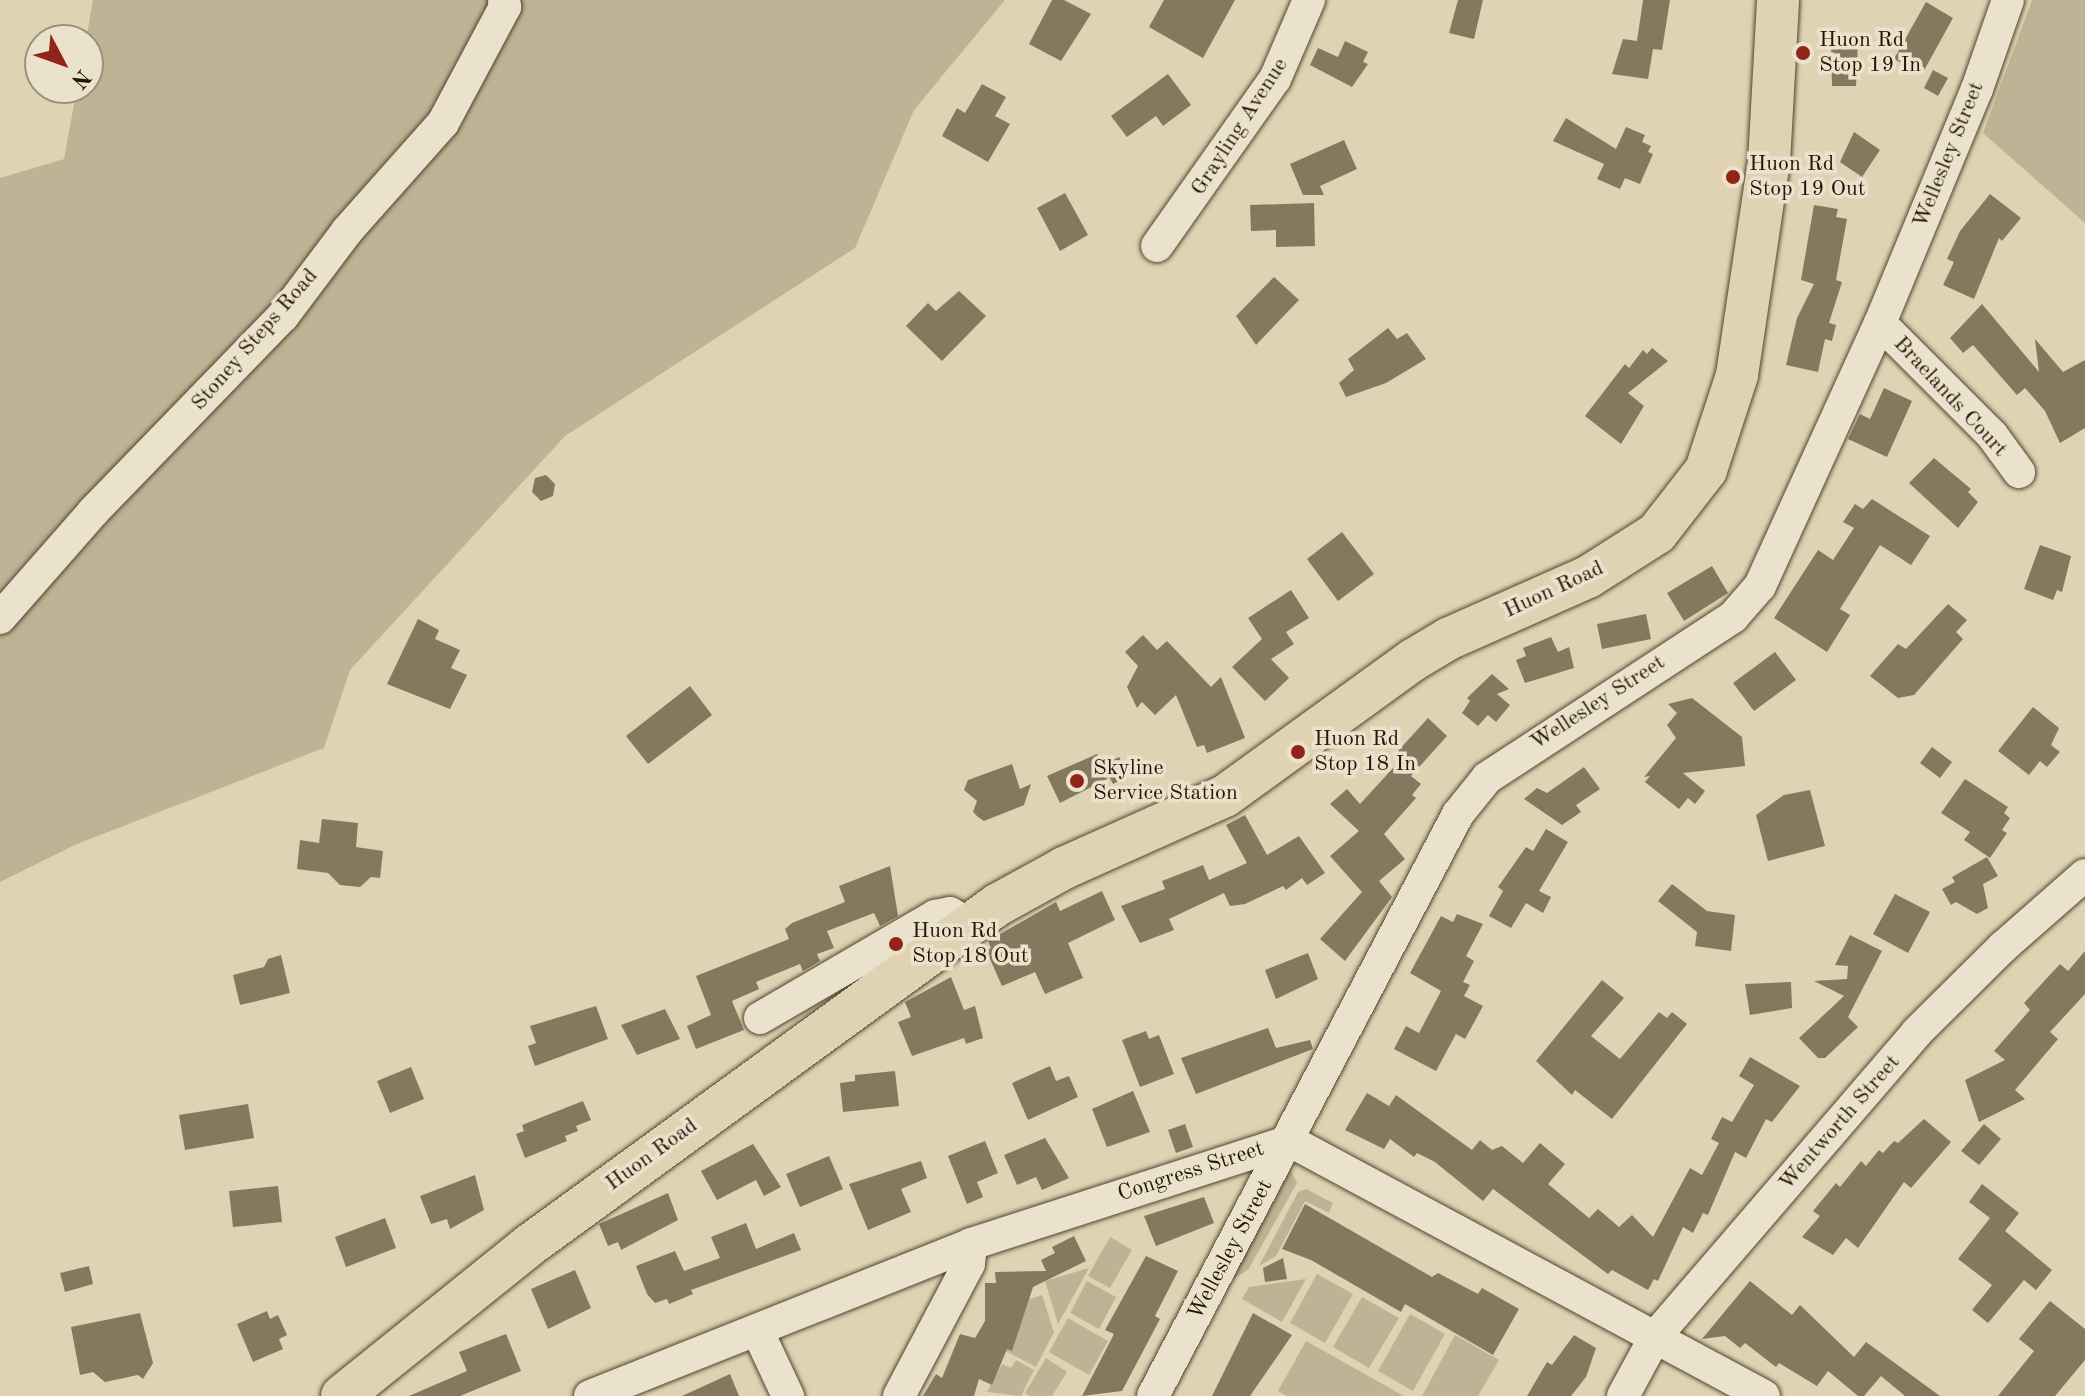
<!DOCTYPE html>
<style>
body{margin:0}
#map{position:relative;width:2085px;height:1396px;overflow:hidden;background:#e0d3b3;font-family:"Old Standard TT",serif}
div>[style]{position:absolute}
.green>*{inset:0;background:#c0b395}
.building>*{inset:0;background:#85785e}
.roads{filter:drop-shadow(0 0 2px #52442e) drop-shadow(0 0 2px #52442e)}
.minor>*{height:32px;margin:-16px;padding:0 16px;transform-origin:16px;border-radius:16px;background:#ebe2ce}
.major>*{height:42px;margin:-21px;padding:0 21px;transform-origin:21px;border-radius:21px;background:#e0d3b3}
.dots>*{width:22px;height:22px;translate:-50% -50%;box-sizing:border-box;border:4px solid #ebe2ce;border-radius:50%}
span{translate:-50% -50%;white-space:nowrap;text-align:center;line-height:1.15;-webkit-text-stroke:7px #ebe2ce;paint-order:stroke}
.poi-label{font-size:22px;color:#231502}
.left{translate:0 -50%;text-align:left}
.street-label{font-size:22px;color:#231502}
.north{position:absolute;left:24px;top:24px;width:80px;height:80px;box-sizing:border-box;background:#ebe2ce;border:2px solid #9b907c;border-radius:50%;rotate:131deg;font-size:22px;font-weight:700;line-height:32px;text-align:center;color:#231502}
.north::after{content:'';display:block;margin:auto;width:28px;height:36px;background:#8f2418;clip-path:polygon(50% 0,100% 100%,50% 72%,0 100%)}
</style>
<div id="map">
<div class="green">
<i style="clip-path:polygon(93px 0,1005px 0,914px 110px,855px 248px,565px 436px,350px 670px,324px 748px,77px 844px,0 882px,0 178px,64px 159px,77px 88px,88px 88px,86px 40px)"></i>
<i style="clip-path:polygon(2032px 0,2085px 0,2085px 223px,1983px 133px)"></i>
<i style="clip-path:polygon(1291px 1171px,1297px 1183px,1248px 1270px,1224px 1284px,1276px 1186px)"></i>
<i style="clip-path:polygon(1306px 1189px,1333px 1203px,1329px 1213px,1305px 1201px,1276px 1256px,1259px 1266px,1298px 1192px)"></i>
<i style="clip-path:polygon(1110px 1237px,1132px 1250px,1110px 1288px,1088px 1276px)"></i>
<i style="clip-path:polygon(1089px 1268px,1058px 1324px,1045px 1281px)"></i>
<i style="clip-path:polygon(1317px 1274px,1353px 1294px,1325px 1343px,1290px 1323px)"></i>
<i style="clip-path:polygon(1306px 1279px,1282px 1322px,1242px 1299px,1249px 1287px)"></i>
<i style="clip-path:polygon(1087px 1281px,1116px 1297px,1099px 1329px,1070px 1313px)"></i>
<i style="clip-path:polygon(1042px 1295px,1054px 1332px,1036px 1367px,996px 1346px,1008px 1306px)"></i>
<i style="clip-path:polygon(1362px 1297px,1399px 1318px,1369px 1368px,1333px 1347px)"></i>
<i style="clip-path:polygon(1410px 1314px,1445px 1334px,1413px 1391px,1378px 1371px)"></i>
<i style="clip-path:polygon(1068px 1318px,1108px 1341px,1089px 1375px,1049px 1352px)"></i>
<i style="clip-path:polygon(1455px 1335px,1499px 1360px,1478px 1396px,1422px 1396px)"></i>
<i style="clip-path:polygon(1306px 1341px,1404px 1396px,1287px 1396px,1278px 1391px)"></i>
<i style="clip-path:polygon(1046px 1358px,1067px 1372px,1052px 1396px,1030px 1396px,1025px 1393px)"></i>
<i style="clip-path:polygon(1016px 1360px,1034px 1370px,1021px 1396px,987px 1392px,1002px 1364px,1011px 1368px)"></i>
</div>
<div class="building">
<i style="clip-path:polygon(1052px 0,1064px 0,1091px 14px,1061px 61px,1029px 44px)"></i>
<i style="clip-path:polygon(1164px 0,1235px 0,1203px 58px,1149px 27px)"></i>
<i style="clip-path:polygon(1458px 0,1483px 0,1474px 39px,1449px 33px)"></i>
<i style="clip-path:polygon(1643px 0,1670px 0,1662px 50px,1653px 49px,1648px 79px,1612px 74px,1623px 39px,1637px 41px)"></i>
<i style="clip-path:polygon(1926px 2px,1953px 18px,1922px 74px,1894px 59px)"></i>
<i style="clip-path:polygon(1345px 41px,1368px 52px,1363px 62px,1368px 64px,1352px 87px,1310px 65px,1318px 48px,1338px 57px)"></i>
<i style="clip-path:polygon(1831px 41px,1858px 41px,1856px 86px,1832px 86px)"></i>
<i style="clip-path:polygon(1933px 70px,1948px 78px,1938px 96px,1924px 88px)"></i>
<i style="clip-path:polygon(1168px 74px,1191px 105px,1163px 126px,1156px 116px,1127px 137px,1111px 116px)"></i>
<i style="clip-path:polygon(982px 84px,1006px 97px,995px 116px,1010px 124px,988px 162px,942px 136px,957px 108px,965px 113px)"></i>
<i style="clip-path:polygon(1566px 118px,1616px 149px,1626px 127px,1645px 135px,1642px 142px,1651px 146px,1648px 152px,1653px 154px,1640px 184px,1625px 178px,1620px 189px,1597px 179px,1604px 164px,1553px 141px)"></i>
<i style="clip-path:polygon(1854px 132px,1880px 150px,1862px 177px,1840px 162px)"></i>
<i style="clip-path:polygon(1344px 140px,1357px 169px,1320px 186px,1324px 195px,1303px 195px,1290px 164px)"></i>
<i style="clip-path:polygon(1065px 193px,1088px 235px,1060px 251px,1037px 208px)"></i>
<i style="clip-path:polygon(1990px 194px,2021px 218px,2002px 241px,1999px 238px,1974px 299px,1943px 285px,1954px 262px,1947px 259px,1960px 231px)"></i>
<i style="clip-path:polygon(1314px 203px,1315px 246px,1276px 247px,1276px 230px,1251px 231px,1250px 205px)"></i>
<i style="clip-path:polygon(1814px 205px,1838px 209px,1836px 217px,1847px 219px,1836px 280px,1842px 282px,1829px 323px,1836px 325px,1832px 341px,1825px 339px,1818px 372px,1786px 365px,1797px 318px,1814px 284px,1801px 280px)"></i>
<i style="clip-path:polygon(1274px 277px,1299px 300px,1256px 345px,1236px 316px)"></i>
<i style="clip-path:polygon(959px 291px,986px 316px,942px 361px,906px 326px,928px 303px,936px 311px)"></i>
<i style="clip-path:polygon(1982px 304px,2039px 372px,2035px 339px,2063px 372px,2085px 360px,2085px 428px,2060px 443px,2045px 411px,2025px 388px,2017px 395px,1973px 345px,1963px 353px,1950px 338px)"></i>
<i style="clip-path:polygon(1388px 328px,1397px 339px,1407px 333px,1426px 359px,1386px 383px,1346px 397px,1339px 383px,1354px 370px,1348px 359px)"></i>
<i style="clip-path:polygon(1652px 348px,1668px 361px,1628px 393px,1644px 406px,1621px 444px,1585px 416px,1625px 364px,1629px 368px,1643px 350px,1647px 354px)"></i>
<i style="clip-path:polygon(1884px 388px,1912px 401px,1887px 457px,1848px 439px,1860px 414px,1870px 419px)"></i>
<i style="clip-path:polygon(1934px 458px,1971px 489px,1968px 492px,1978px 502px,1958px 528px,1909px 483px)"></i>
<i style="clip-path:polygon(546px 475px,555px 484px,553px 496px,541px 501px,532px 492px,535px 478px)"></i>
<i style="clip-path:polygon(1872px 499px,1930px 536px,1911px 565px,1880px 545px,1840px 609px,1850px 615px,1827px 652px,1774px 618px,1818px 550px,1833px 560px,1854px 528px,1843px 522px,1855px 504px,1863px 509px)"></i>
<i style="clip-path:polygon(1342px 532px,1374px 574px,1338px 601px,1307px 559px)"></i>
<i style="clip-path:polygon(2040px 545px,2071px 556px,2062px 592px,2057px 590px,2053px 600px,2024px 589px)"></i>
<i style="clip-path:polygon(1712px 566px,1728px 593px,1684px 621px,1667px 593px)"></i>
<i style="clip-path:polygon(1291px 590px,1309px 618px,1286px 632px,1294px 644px,1271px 659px,1289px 678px,1265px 701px,1232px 667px,1262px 639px,1248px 618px)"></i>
<i style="clip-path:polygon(1948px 604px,1967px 620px,1956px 632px,1963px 639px,1914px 695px,1898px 698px,1870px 676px,1898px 644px,1906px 649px)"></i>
<i style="clip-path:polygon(1646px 614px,1651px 639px,1602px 649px,1597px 624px)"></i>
<i style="clip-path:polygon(418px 619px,439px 630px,435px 639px,460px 650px,451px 668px,467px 675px,450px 709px,387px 684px)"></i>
<i style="clip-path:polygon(1143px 635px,1157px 650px,1167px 641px,1211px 687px,1221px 677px,1245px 738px,1207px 753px,1204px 745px,1197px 747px,1176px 695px,1155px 715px,1142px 702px,1137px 708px,1127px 687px,1138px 666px,1125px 652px)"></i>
<i style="clip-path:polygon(1551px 637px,1558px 652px,1569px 647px,1574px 668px,1525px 683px,1516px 660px,1526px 656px,1523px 648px)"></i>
<i style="clip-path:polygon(1775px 652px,1796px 680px,1754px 711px,1733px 683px)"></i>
<i style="clip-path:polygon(1492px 674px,1509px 689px,1497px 694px,1510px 705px,1496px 722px,1488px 715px,1478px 726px,1462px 713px,1470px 701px,1467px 698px)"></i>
<i style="clip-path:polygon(690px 686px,712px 715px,648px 764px,626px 736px)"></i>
<i style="clip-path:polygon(1692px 698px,1742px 737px,1745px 766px,1683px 773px,1705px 791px,1695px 804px,1688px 798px,1679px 809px,1645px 782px,1650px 776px,1644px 777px,1676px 738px,1667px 725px,1677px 713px,1668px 704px)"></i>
<i style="clip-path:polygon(2033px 707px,2059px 728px,2051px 745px,2060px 752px,2047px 767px,2040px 761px,2029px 775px,1998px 751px)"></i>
<i style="clip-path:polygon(1428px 718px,1447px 736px,1411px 776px,1421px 784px,1412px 795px,1416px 798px,1384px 834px,1405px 859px,1379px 881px,1392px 897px,1345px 961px,1320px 939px,1362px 892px,1330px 856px,1359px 831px,1330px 804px,1347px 789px,1360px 804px,1404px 756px,1398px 751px)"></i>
<i style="clip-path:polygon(1932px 747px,1952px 762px,1940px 778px,1920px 763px)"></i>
<i style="clip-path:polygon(1097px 754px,1109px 778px,1060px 803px,1047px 776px)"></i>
<i style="clip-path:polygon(1119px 757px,1128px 776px,1113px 784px,1103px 765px)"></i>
<i style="clip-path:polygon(1012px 764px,1020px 789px,1031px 784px,1024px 805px,984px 821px,978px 817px,973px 812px,977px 801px,964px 790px,968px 780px)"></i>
<i style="clip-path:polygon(1584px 767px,1600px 789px,1576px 805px,1581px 812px,1562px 825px,1524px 799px,1537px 788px,1547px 793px)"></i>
<i style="clip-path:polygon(1965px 779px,2008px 807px,2004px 813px,2010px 818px,2002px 830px,2007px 833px,1990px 858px,1964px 840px,1970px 832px,1941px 813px)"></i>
<i style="clip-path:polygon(1810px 790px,1825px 846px,1768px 861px,1756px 815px,1784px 795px)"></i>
<i style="clip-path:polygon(1245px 815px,1267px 855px,1299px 836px,1325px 873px,1307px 885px,1302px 878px,1286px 890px,1283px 886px,1245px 904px,1230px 906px,1224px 893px,1169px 919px,1174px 930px,1140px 943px,1121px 906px,1165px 889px,1162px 881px,1203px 865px,1209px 880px,1247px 863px,1226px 825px)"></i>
<i style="clip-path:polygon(322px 819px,358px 823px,356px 847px,383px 851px,380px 878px,371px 877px,360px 887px,340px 885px,328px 873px,297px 869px,300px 840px,319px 843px)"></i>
<i style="clip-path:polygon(1546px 829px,1568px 842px,1539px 891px,1551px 897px,1543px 913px,1526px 903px,1511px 928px,1489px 916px,1503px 891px,1498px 887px,1526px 847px,1533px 851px)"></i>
<i style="clip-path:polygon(1987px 857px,1998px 876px,1983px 884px,1988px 908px,1977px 914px,1956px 902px,1951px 905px,1942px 889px,1955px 882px,1952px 877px)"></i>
<i style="clip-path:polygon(890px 866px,898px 916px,880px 926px,874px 913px,827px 931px,834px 948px,817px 954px,820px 961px,803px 971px,800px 964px,756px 982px,759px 989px,732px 1001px,744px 1030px,696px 1049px,687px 1026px,711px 1015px,696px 976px,789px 939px,785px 929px,792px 923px,845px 902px,839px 886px)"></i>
<i style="clip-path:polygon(1672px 884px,1707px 911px,1735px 915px,1731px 951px,1695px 946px,1697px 932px,1658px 901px)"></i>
<i style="clip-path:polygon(1102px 891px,1115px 920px,1068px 943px,1083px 978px,1045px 994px,1035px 972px,1002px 986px,986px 950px,991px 948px,988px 941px,1056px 902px,1060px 911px)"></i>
<i style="clip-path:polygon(1895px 894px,1930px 912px,1908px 953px,1873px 934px)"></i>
<i style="clip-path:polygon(1457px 914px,1483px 924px,1466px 956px,1474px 961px,1463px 982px,1470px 985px,1464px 996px,1483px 1006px,1465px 1039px,1456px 1034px,1436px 1071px,1394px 1049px,1406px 1026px,1419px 1033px,1441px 991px,1410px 973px,1441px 916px,1453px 922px)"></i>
<i style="clip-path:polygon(1850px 935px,1882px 951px,1848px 1017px,1858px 1027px,1825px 1058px,1818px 1058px,1799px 1038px,1844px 996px,1814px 981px,1847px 979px,1848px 966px,1835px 965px)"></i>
<i style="clip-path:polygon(2085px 951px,2085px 994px,2050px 1032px,2058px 1039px,2015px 1090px,2025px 1099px,1979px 1122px,1965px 1080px,2005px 1060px,1994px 1051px,2030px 1010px,2024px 1003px,2060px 964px,2068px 971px)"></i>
<i style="clip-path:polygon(1308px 953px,1318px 979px,1276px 999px,1265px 970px)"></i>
<i style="clip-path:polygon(281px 955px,290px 993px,240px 1005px,233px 975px,264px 967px,268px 959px)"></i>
<i style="clip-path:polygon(951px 977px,964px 1010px,975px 1006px,983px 1038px,966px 1044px,964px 1038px,912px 1056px,898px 1022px,911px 1017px,905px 1002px)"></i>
<i style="clip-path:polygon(1602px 980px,1624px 998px,1591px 1036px,1620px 1059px,1659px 1012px,1667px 1018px,1672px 1012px,1687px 1024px,1612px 1119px,1575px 1090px,1572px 1095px,1536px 1061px)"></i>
<i style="clip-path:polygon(1791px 982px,1792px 1008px,1750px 1015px,1745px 984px)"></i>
<i style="clip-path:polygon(596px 1006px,608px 1039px,535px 1066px,528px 1046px,536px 1043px,530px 1026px)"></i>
<i style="clip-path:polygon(665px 1009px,680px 1039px,637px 1055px,621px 1025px)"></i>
<i style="clip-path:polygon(1268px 1028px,1276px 1048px,1310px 1040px,1313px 1049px,1196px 1094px,1181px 1058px)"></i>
<i style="clip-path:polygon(1146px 1031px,1149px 1039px,1159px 1035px,1174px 1074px,1140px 1087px,1122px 1040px)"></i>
<i style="clip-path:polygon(1750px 1057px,1800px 1086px,1772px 1122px,1766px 1119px,1746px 1158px,1735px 1152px,1708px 1215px,1703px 1213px,1693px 1233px,1683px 1227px,1658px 1281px,1654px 1279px,1648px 1290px,1612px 1270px,1608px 1274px,1493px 1189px,1483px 1201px,1435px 1162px,1417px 1153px,1414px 1157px,1390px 1139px,1384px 1149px,1345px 1130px,1367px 1093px,1389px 1106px,1396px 1095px,1472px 1150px,1480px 1140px,1492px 1150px,1502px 1146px,1523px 1163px,1540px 1143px,1565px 1164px,1548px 1184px,1589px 1218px,1598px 1209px,1619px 1227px,1632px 1215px,1653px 1237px,1690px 1168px,1702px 1175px,1719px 1143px,1711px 1139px,1722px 1117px,1732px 1122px,1754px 1085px,1739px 1076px)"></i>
<i style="clip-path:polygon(1050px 1066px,1056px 1081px,1069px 1076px,1078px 1097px,1028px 1120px,1012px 1083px)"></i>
<i style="clip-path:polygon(411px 1067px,424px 1099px,390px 1113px,377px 1081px)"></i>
<i style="clip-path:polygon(895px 1071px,899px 1106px,843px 1112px,840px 1083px,855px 1081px,855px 1075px)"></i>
<i style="clip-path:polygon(1133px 1091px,1150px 1132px,1107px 1147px,1092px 1109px)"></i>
<i style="clip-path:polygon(583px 1101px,591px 1120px,576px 1126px,578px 1131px,565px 1136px,567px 1141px,525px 1158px,516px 1134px,524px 1131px,522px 1125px)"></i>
<i style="clip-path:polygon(248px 1104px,254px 1138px,185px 1150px,179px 1115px)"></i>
<i style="clip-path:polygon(1924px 1119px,1951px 1142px,1911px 1188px,1904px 1182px,1858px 1248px,1846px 1238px,1833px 1255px,1802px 1237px,1820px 1216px,1813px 1211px,1836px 1183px,1840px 1187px,1861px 1161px,1866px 1166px,1879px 1150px,1883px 1153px,1894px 1141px,1898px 1143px)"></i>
<i style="clip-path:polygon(1185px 1124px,1193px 1147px,1176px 1153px,1168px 1130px)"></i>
<i style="clip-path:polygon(1984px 1124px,2001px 1139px,1979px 1165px,1961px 1151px)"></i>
<i style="clip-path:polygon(1045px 1138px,1069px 1178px,1042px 1190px,1036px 1177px,1017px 1185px,1004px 1155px)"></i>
<i style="clip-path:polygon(985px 1141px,998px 1173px,977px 1182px,983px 1197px,967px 1204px,948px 1156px)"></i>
<i style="clip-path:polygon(753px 1144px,781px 1187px,764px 1196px,756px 1180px,717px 1200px,701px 1171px)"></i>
<i style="clip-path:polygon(829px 1156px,843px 1189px,800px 1207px,786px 1174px)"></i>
<i style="clip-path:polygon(921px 1161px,927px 1178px,901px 1189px,911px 1212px,868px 1230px,849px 1184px)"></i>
<i style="clip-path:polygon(475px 1175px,484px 1210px,450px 1229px,447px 1219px,431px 1224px,420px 1196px)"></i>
<i style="clip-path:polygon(1982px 1184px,2019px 1213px,2005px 1231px,2052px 1270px,2036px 1290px,2024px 1280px,1988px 1323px,1972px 1310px,1992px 1285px,1958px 1259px,1990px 1218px,1969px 1202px)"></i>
<i style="clip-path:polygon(278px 1186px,282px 1222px,233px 1227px,229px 1191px)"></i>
<i style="clip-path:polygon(668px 1193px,678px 1220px,621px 1250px,618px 1242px,608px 1246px,599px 1224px)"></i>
<i style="clip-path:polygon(1204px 1197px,1214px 1223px,1156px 1246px,1144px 1216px)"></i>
<i style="clip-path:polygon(1305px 1204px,1432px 1277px,1438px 1273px,1478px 1294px,1482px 1288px,1519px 1309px,1493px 1355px,1405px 1304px,1401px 1312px,1311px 1260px,1282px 1249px)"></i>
<i style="clip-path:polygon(385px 1218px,396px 1248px,346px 1267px,335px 1237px)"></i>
<i style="clip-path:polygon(746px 1223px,756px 1249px,794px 1233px,801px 1250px,691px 1290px,693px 1294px,669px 1304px,667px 1299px,655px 1303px,647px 1294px,636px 1266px,675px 1251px,684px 1271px,720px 1258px,711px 1237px)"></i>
<i style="clip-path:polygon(1074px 1236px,1086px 1261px,1033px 1287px,1012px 1351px,1007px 1349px,992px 1385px,979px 1379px,974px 1396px,923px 1396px,936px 1374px,942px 1378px,960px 1334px,975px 1338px,985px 1321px,985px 1283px,996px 1283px,995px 1272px,1046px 1271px,1041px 1260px,1055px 1253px,1052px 1247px)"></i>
<i style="clip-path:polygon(1146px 1256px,1178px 1271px,1155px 1316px,1160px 1319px,1122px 1391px,1082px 1396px,1114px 1334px,1105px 1330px)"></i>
<i style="clip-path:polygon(1283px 1258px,1287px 1279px,1265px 1282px,1263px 1268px)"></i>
<i style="clip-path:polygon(89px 1266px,93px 1284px,65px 1292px,60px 1273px)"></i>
<i style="clip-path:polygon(575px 1270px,591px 1308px,548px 1329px,531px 1289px)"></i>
<i style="clip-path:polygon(1750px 1281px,1792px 1315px,1800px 1305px,1854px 1357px,1866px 1342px,1940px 1396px,1905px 1396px,1881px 1376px,1864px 1396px,1858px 1396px,1828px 1371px,1817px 1386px,1779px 1363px,1776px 1367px,1745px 1343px,1740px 1348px,1725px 1336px,1702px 1339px)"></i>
<i style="clip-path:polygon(2050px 1301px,2085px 1329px,2085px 1360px,2055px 1396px,1998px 1396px,2034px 1351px,2019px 1339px)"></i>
<i style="clip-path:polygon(267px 1311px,270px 1319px,278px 1315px,287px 1335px,279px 1339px,283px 1349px,253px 1362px,237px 1324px)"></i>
<i style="clip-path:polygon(140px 1313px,153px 1363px,143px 1379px,138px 1375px,105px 1382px,93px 1372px,80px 1375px,71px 1327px)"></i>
<i style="clip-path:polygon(1253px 1313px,1292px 1335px,1250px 1396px,1212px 1396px)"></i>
<i style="clip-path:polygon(506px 1334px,521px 1371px,460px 1396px,409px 1396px,467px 1371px,459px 1352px)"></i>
<i style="clip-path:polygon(1574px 1335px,1596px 1348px,1586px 1377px,1571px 1396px,1527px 1396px,1547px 1362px,1552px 1365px)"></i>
<i style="clip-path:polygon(730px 1374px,739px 1396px,682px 1396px)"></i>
</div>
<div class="roads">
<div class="minor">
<i style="left:1157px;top:246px;width:204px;rotate:-54.8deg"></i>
<i style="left:1275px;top:79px;width:86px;rotate:-66.7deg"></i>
<i style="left:1880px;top:323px;width:158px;rotate:45deg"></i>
<i style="left:1992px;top:435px;width:46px;rotate:53.9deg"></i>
<i style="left:0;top:618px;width:141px;rotate:-48.7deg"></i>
<i style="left:93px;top:512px;width:273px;rotate:-45.9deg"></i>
<i style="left:283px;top:316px;width:106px;rotate:-53deg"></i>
<i style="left:347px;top:231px;width:144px;rotate:-48.4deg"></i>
<i style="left:443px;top:123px;width:132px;rotate:-61.9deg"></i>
<i style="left:505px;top:7px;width:7px;rotate:-98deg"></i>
<i style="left:760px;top:1018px;width:203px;rotate:-30.2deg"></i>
<i style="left:935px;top:916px;width:15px;rotate:-11deg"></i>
<i style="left:950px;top:913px;width:22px;rotate:30deg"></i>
<i style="left:758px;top:1332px;width:71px;rotate:64.9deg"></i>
<i style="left:590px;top:1396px;width:410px;rotate:-21.7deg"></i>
<i style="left:971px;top:1244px;width:335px;rotate:-17.9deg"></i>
<i style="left:1290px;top:1141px;width:538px;rotate:28.28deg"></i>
<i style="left:899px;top:1396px;width:149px;rotate:-62.1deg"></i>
<i style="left:969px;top:1264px;width:20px;rotate:-84deg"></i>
<i style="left:1153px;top:1396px;width:657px;rotate:-62.34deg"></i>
<i style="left:1458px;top:814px;width:46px;rotate:-51.1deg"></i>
<i style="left:1487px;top:778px;width:294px;rotate:-33.2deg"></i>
<i style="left:1733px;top:617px;width:41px;rotate:-48.9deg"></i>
<i style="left:1760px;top:586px;width:289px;rotate:-65.5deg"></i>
<i style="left:1880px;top:323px;width:253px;rotate:-67.5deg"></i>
<i style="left:1977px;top:89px;width:94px;rotate:-70.8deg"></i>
<i style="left:1623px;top:1396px;width:67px;rotate:-61.5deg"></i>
<i style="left:1655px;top:1337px;width:402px;rotate:-49.3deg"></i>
<i style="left:1917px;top:1032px;width:121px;rotate:-44.7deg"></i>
<i style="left:2003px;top:947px;width:109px;rotate:-41.3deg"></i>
</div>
<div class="major">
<i style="left:342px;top:1396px;width:238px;rotate:-38.8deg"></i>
<i style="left:527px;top:1247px;width:581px;rotate:-36.04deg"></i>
<i style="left:997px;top:905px;width:77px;rotate:-28.9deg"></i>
<i style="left:1064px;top:868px;width:176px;rotate:-24.1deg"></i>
<i style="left:1225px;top:796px;width:232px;rotate:-35.9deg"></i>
<i style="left:1413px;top:660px;width:41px;rotate:-31deg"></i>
<i style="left:1448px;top:639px;width:153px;rotate:-23.9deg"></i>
<i style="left:1588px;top:577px;width:82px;rotate:-32.5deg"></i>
<i style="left:1657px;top:533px;width:80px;rotate:-52.1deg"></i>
<i style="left:1706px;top:470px;width:100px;rotate:-71.9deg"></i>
<i style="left:1737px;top:375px;width:215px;rotate:-81.5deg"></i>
<i style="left:1769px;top:162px;width:162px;rotate:-86.8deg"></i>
</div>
</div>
<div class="dots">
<i style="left:1803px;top:53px;background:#8f2418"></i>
<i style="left:1733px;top:177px;background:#8f2418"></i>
<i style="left:1298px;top:752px;background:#8f2418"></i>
<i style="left:1077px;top:781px;background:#8f2418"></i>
<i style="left:896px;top:944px;background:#8f2418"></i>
</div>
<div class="poi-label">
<span class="left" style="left:1819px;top:53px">Huon Rd<br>Stop 19 In</span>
<span class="left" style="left:1749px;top:177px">Huon Rd<br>Stop 19 Out</span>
<span class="left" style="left:1314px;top:752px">Huon Rd<br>Stop 18 In</span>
<span class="left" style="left:1093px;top:781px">Skyline<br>Service Station</span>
<span class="left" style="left:912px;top:944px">Huon Rd<br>Stop 18 Out</span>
</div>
<div class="street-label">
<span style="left:1240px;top:127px;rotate:-57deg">Grayling Avenue</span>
<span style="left:1949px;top:155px;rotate:-68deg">Wellesley Street</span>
<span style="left:255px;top:340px;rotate:-49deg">Stoney Steps Road</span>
<span style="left:1950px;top:397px;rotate:47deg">Braelands Court</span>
<span style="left:1554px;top:590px;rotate:-25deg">Huon Road</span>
<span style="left:1598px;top:703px;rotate:-33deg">Wellesley Street</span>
<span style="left:1840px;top:1123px;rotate:-49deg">Wentworth Street</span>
<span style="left:652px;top:1155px;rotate:-36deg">Huon Road</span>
<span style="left:1191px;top:1172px;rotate:-18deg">Congress Street</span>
<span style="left:1231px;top:1250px;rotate:-62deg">Wellesley Street</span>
</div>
<div class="north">N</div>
</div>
